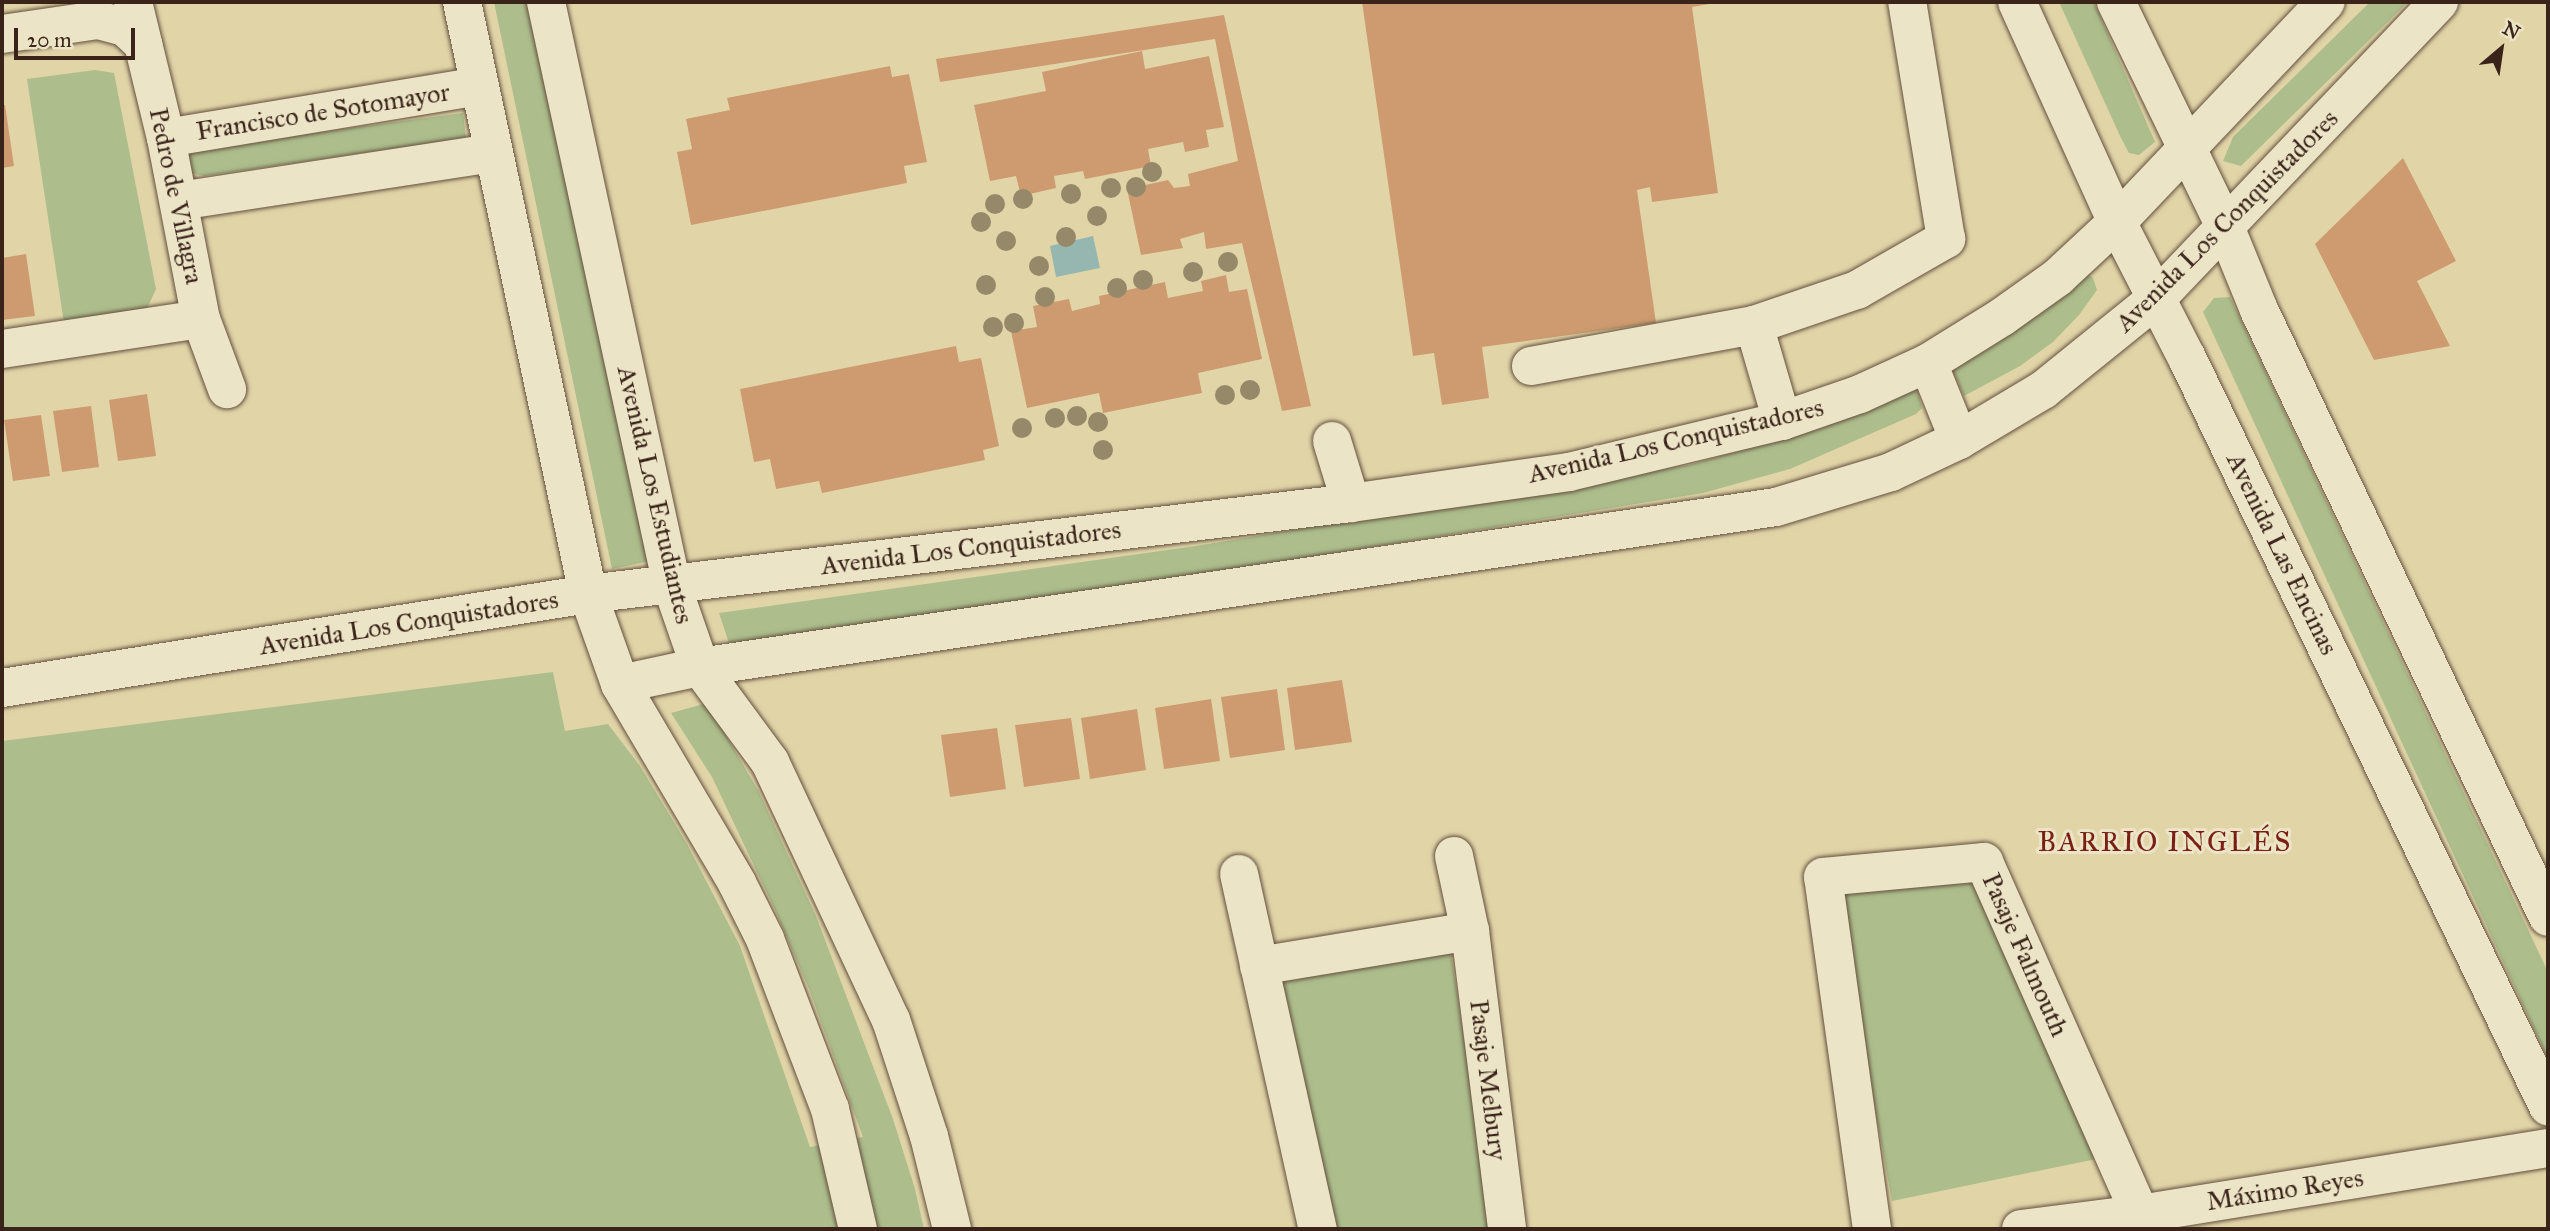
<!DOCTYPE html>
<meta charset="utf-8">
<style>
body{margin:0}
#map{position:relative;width:2550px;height:1231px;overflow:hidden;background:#e1d5a8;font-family:"IM FELL Great Primer",serif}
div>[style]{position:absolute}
.green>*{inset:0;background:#adbe8c}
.water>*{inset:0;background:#96b7af}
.building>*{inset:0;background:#cd9b6f}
.roads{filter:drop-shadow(0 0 2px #64503e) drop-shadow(0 0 2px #64503e)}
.minor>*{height:38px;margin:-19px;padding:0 19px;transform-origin:19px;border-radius:19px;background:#ece4c6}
.trees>*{width:20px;height:20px;margin:-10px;border-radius:50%;background:#958969}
span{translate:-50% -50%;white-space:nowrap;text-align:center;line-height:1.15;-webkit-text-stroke:6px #ece4c6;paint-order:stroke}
.street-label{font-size:26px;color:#3a241a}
.neighbourhood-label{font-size:28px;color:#7a1f14;letter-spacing:2px}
.frame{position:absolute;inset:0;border:4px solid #3a241a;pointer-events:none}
.north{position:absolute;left:2466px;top:14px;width:70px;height:70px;-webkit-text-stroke:5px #ece4c6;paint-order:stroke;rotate:29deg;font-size:19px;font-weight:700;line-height:28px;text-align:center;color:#3a241a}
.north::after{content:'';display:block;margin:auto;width:24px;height:32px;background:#3a241a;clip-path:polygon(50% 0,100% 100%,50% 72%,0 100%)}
.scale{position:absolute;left:14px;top:28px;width:121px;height:32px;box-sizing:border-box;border:4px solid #3a241a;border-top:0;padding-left:9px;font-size:21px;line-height:24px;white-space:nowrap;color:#3a241a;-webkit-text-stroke:5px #ece4c6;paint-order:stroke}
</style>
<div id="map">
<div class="green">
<i style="clip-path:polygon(494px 2px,528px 2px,650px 561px,612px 569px)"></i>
<i style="clip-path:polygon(2059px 2px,2094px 2px,2155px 142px,2139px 155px,2129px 153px,2121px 138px)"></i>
<i style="clip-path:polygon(2370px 2px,2408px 2px,2241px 166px,2223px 161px,2233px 137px)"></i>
<i style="clip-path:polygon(95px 70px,114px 73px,156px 289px,145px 313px,64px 323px,27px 79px)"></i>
<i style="clip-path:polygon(463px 113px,466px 138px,204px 176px,191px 173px,188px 165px,189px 154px,199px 148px)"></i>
<i style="clip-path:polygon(2082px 271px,2093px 278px,2097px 290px,2079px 315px,2053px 342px,2020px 366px,1964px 396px,1951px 367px)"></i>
<i style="clip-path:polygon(2230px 297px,2548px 972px,2548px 1059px,2203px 312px,2214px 298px)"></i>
<i style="clip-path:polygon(1912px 388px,1918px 393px,1922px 408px,1916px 414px,1790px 469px,1703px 493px,920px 621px,729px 643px,719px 613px,1196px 546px,1689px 465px,1774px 441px)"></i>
<i style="clip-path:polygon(553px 672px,565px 731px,608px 724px,640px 766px,687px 844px,740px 946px,810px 1147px,863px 1137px,809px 989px,776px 912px,712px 777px,671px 713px,707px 703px,759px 792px,816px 916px,893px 1119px,915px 1189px,924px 1229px,2px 1229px,2px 741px)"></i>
<i style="clip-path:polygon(1977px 881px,2106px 1157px,1892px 1201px,1838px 907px,1844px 889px)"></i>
<i style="clip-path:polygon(1450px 947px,1493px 1229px,1333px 1229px,1277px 978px)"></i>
</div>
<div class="water">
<i style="clip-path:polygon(1093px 236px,1100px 268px,1056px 277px,1050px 246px)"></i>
</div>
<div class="building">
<i style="clip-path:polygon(1362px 2px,1721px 2px,1692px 7px,1718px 193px,1652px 202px,1650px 187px,1637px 190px,1656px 323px,1482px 347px,1489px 398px,1442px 405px,1434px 353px,1413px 356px)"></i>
<i style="clip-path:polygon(1224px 15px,1263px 192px,1311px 406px,1282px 411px,1242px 243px,1206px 249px,1204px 232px,1180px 239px,1183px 248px,1141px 255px,1127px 189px,1168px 180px,1174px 188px,1190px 186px,1188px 174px,1238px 161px,1215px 39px,940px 82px,936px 59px)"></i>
<i style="clip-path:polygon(1142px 51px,1145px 69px,1209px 56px,1224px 127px,1206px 130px,1209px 147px,1185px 152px,1183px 142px,1148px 149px,1151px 166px,1085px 179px,1083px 171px,1054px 176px,1056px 188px,1021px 196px,1016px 176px,990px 181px,974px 105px,1046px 91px,1042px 72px)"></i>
<i style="clip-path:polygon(890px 66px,892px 77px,909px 74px,927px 162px,904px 166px,907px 183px,691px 225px,677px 152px,692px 149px,686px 119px,730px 110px,727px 98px)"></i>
<i style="clip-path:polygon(2px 105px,5px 105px,14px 166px,2px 168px)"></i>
<i style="clip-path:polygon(2403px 158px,2456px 261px,2417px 281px,2450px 346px,2374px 360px,2315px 244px)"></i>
<i style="clip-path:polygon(26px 254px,35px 316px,2px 320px,2px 258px)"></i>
<i style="clip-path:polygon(1226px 275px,1229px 292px,1247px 289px,1262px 359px,1198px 373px,1202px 393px,1103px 413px,1099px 393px,1027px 408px,1011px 331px,1037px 327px,1033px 306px,1069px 299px,1072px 311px,1100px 304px,1099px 296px,1165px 282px,1168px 298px,1203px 291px,1201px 281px)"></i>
<i style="clip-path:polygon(956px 346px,959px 362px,981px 358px,999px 446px,983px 450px,985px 460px,822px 493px,819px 481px,776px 489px,770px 459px,754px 462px,740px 389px)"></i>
<i style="clip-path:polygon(147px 394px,156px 456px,118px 461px,109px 400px)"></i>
<i style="clip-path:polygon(91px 406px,99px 467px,62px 472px,53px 411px)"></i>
<i style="clip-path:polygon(41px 415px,50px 476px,13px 481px,4px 420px)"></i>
<i style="clip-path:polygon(1342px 680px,1352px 742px,1295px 750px,1287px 688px)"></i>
<i style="clip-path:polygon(1277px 689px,1285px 750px,1230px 758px,1221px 697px)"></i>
<i style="clip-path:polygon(1211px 699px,1220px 761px,1164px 769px,1155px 708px)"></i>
<i style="clip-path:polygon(1137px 709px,1146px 770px,1090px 779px,1081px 718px)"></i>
<i style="clip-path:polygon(1071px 718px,1080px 779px,1024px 787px,1015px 725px)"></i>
<i style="clip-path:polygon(997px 728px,1006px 789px,950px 797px,941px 735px)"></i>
</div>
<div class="roads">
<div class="minor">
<i style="left:133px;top:2px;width:140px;rotate:76.4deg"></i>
<i style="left:166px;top:138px;width:184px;rotate:79.1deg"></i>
<i style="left:201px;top:319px;width:75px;rotate:69.6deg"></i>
<i style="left:462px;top:2px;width:605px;rotate:77.98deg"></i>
<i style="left:588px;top:594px;width:96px;rotate:70.4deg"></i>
<i style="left:620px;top:684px;width:231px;rotate:59.5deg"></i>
<i style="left:737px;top:883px;width:63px;rotate:63.4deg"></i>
<i style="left:765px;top:939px;width:182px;rotate:69.1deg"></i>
<i style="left:830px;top:1109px;width:123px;rotate:76.9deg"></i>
<i style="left:546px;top:2px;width:597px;rotate:77.82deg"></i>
<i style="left:672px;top:586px;width:86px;rotate:70.9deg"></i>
<i style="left:700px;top:667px;width:118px;rotate:53.6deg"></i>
<i style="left:770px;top:762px;width:285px;rotate:64.9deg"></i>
<i style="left:891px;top:1020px;width:122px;rotate:71.9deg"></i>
<i style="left:929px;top:1136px;width:96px;rotate:76.1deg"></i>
<i style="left:2017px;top:2px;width:242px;rotate:65.6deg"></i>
<i style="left:2117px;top:222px;width:153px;rotate:62.8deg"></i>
<i style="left:2187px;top:358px;width:831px;rotate:64.24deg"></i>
<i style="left:2116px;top:2px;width:252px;rotate:64.1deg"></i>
<i style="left:2226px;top:229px;width:87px;rotate:67.8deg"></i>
<i style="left:2259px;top:310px;width:672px;rotate:64.54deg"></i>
<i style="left:2px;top:34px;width:97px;rotate:-8.3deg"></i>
<i style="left:98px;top:20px;width:28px;rotate:15deg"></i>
<i style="left:125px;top:27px;width:25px;rotate:43deg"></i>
<i style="left:166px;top:138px;width:318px;rotate:-9.4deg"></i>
<i style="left:179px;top:201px;width:318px;rotate:-8.7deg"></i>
<i style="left:1754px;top:325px;width:100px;rotate:73.7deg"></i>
<i style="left:2px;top:349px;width:201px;rotate:-8.6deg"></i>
<i style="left:1928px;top:363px;width:83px;rotate:68.1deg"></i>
<i style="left:1531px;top:366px;width:227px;rotate:-10.4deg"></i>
<i style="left:1754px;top:325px;width:109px;rotate:-18.8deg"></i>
<i style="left:1857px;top:290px;width:103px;rotate:-29.8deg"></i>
<i style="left:1946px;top:239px;width:240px;rotate:-99.3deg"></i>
<i style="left:1332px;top:441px;width:65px;rotate:73deg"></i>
<i style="left:620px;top:684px;width:82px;rotate:-12deg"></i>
<i style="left:700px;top:667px;width:1088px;rotate:-8.46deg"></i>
<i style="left:1776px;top:507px;width:120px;rotate:-16.9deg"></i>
<i style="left:1891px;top:472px;width:75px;rotate:-25.2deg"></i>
<i style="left:1959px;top:440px;width:98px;rotate:-30.8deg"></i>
<i style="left:2043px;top:390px;width:146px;rotate:-38.9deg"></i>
<i style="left:2157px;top:298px;width:409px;rotate:-46.4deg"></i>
<i style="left:2px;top:688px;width:593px;rotate:-9.11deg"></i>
<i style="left:588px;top:594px;width:768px;rotate:-6.8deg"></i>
<i style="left:1351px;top:503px;width:220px;rotate:-8.1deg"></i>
<i style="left:1569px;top:472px;width:219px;rotate:-13.5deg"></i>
<i style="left:1782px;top:421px;width:83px;rotate:-19.1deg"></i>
<i style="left:1860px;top:394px;width:75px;rotate:-24.5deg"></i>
<i style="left:1928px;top:363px;width:87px;rotate:-31.9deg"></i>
<i style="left:2002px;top:317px;width:69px;rotate:-35.5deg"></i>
<i style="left:2058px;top:277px;width:81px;rotate:-43deg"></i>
<i style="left:2117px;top:222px;width:303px;rotate:-46.5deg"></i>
<i style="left:1454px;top:856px;width:77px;rotate:78deg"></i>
<i style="left:1470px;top:931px;width:300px;rotate:82.9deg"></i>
<i style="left:1239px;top:874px;width:364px;rotate:77.5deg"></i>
<i style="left:1259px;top:966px;width:214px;rotate:-9.4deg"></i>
<i style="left:1872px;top:1229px;width:355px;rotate:-97.9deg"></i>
<i style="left:1823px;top:877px;width:162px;rotate:-5.3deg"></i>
<i style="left:1984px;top:862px;width:385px;rotate:66.1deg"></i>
<i style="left:2021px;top:1229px;width:120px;rotate:-7.2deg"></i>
<i style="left:2140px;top:1214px;width:413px;rotate:-9.2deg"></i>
</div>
</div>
<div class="trees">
<i style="left:1152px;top:172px"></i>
<i style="left:1136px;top:187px"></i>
<i style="left:1111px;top:188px"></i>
<i style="left:1071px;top:194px"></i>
<i style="left:1023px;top:199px"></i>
<i style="left:995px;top:204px"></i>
<i style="left:1097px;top:216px"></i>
<i style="left:981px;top:222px"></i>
<i style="left:1066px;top:237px"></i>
<i style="left:1006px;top:241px"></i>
<i style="left:1228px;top:262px"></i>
<i style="left:1039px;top:266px"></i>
<i style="left:1193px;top:272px"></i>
<i style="left:1143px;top:280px"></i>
<i style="left:986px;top:285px"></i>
<i style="left:1117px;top:288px"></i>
<i style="left:1045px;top:297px"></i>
<i style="left:1014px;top:323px"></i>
<i style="left:993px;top:327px"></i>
<i style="left:1250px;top:390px"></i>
<i style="left:1225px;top:395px"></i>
<i style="left:1077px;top:416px"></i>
<i style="left:1055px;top:418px"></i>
<i style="left:1098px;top:422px"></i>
<i style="left:1022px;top:428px"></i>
<i style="left:1103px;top:450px"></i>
</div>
<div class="street-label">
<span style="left:323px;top:112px;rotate:-9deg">Francisco de Sotomayor</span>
<span style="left:176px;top:196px;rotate:78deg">Pedro de Villagra</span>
<span style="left:2227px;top:221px;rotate:-45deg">Avenida Los Conquistadores</span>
<span style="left:1676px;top:441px;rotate:-13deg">Avenida Los Conquistadores</span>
<span style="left:655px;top:495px;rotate:77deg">Avenida Los Estudiantes</span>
<span style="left:971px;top:548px;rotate:-7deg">Avenida Los Conquistadores</span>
<span style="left:2282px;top:554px;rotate:64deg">Avenida Las Encinas</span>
<span style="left:409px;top:623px;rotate:-9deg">Avenida Los Conquistadores</span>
<span style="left:2025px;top:955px;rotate:66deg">Pasaje Falmouth</span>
<span style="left:1488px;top:1080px;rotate:83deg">Pasaje Melbury</span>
<span style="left:2285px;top:1190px;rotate:-9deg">Máximo Reyes</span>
</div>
<div class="neighbourhood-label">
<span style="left:2165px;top:842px">BARRIO INGLÉS</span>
</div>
<div class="frame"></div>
<div class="north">N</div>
<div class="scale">20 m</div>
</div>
